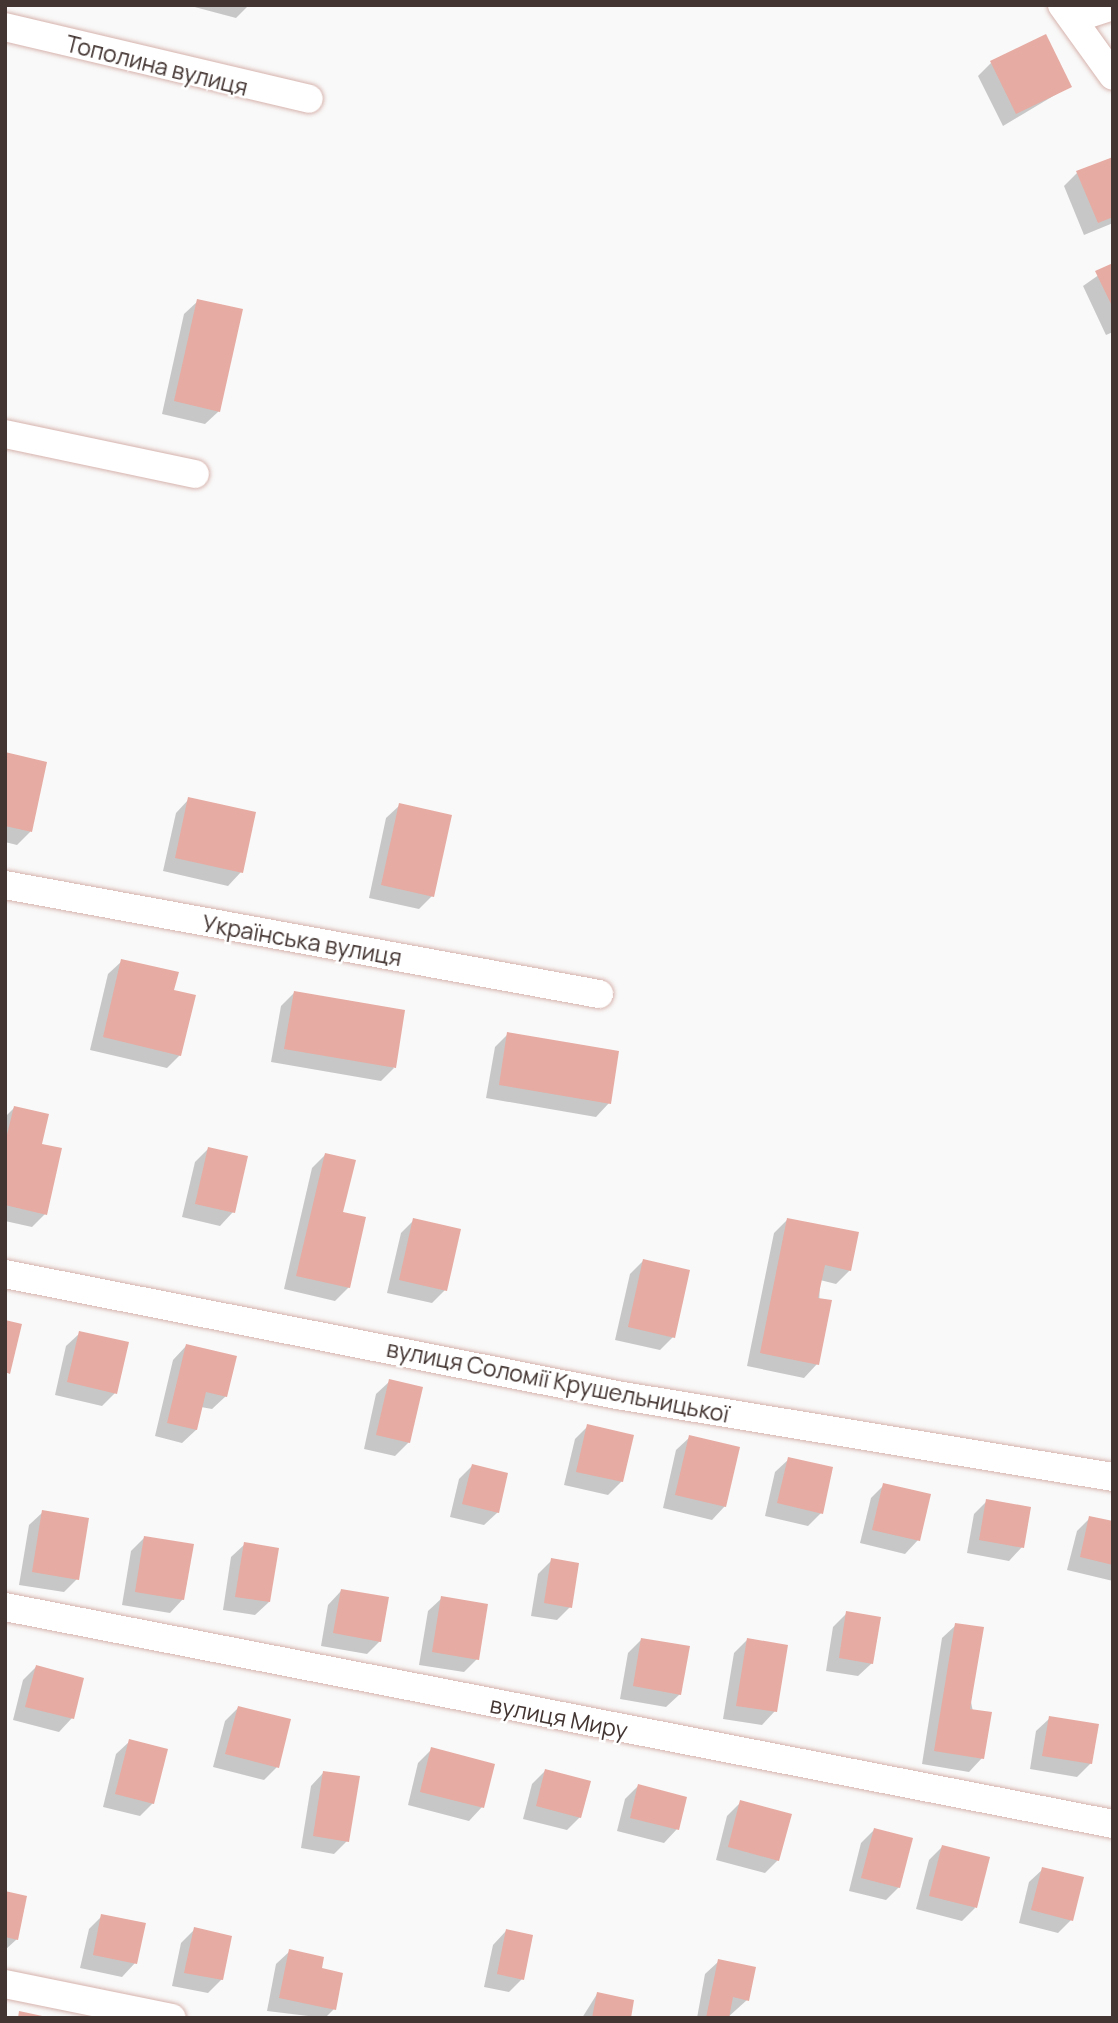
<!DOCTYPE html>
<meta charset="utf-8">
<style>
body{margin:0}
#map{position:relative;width:1118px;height:2023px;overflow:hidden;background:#f9f9f9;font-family:Manrope,sans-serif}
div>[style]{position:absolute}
.shadow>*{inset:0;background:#0003}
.building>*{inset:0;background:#e6aba2}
.roads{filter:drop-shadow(0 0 2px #d6b3ad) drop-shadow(0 0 2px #d6b3ad)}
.street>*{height:28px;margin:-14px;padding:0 14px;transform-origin:14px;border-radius:14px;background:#fff}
span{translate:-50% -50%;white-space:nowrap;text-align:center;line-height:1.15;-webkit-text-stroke:5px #fff;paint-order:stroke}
.street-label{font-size:23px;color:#433532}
.frame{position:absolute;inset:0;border:7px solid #433532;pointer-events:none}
</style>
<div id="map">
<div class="shadow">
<i style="clip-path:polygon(187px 5px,249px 5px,236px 18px)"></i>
<i style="clip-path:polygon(991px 63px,1070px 86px,1003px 126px,978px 76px)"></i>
<i style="clip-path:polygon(1113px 159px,1113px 223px,1084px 235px,1064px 186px,1077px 173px)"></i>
<i style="clip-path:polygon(1113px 265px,1113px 332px,1106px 335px,1083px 286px)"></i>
<i style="clip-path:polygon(198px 301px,219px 411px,205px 424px,162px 414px,184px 314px)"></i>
<i style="clip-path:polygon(5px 754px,45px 763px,30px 832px,17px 845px,5px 842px)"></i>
<i style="clip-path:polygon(189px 799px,241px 872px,228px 886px,163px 871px,176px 813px)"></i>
<i style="clip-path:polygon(400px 805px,432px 896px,419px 909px,369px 898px,386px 818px)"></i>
<i style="clip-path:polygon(122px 961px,172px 991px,180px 1055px,167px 1068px,90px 1050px,108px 974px)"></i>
<i style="clip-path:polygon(294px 993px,394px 1068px,381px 1081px,271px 1062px,281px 1006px)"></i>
<i style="clip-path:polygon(508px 1034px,609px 1103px,596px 1117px,486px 1098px,495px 1047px)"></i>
<i style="clip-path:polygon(14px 1108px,45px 1214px,32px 1227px,5px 1221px,5px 1117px)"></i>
<i style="clip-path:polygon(209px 1148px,233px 1212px,220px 1226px,182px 1217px,195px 1162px)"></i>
<i style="clip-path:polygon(325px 1155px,341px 1213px,349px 1287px,335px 1301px,284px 1289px,312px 1168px)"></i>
<i style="clip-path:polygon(414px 1220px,445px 1290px,432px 1303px,387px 1293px,401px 1233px)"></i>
<i style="clip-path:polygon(787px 1220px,850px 1270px,836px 1284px,820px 1280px,817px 1364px,804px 1378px,747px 1366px,774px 1233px)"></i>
<i style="clip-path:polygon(644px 1260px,673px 1337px,660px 1350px,615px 1340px,630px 1274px)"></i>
<i style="clip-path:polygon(80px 1333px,115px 1393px,102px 1406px,55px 1395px,66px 1346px)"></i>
<i style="clip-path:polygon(186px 1346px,226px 1396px,212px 1409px,201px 1407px,196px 1430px,182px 1443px,155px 1436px,173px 1360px)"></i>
<i style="clip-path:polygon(390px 1381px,409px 1442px,395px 1456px,364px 1449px,376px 1394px)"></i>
<i style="clip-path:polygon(588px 1426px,622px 1481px,608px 1495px,564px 1485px,575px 1439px)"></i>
<i style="clip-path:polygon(690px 1437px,725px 1506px,712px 1520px,663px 1508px,676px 1450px)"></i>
<i style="clip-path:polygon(789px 1459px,821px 1513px,808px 1526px,765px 1516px,775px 1472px)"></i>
<i style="clip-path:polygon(472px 1466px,498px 1512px,484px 1525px,450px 1517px,459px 1479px)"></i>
<i style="clip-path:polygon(884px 1485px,918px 1540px,905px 1554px,860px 1543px,871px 1498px)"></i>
<i style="clip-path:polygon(987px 1501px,1022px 1547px,1009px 1561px,967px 1553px,974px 1514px)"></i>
<i style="clip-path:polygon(43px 1512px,77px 1579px,64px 1592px,19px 1585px,29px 1525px)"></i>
<i style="clip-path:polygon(1090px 1518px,1113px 1523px,1113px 1581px,1067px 1570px,1077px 1531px)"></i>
<i style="clip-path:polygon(144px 1538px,183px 1599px,170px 1613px,122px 1605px,131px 1551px)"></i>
<i style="clip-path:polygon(245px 1544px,269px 1602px,255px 1615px,223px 1610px,231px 1557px)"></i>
<i style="clip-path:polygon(552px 1560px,570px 1607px,557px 1620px,531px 1616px,538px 1574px)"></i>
<i style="clip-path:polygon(341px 1591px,380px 1641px,367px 1654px,321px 1646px,328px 1605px)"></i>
<i style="clip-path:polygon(442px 1598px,477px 1659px,464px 1672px,419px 1665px,428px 1611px)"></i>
<i style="clip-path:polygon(847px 1613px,872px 1663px,858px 1676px,826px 1671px,833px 1627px)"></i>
<i style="clip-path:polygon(956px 1625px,982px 1758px,969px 1772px,922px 1764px,942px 1638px)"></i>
<i style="clip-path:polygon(641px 1640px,680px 1694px,666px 1707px,620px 1699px,628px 1653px)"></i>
<i style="clip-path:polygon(747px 1640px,775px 1711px,762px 1725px,723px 1719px,734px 1653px)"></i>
<i style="clip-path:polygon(36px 1667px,72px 1718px,59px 1732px,13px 1720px,23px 1680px)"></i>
<i style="clip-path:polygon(238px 1708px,277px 1767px,264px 1780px,213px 1767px,225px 1721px)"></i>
<i style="clip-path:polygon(1050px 1718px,1091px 1763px,1077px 1777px,1030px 1769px,1036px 1731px)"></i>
<i style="clip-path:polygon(130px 1741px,153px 1803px,140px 1816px,103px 1807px,116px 1754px)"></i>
<i style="clip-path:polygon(432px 1749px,482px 1807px,469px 1821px,408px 1805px,418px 1763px)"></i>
<i style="clip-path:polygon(545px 1771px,580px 1817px,567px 1830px,523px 1819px,532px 1784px)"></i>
<i style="clip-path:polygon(324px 1772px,347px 1841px,334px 1854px,301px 1848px,311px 1786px)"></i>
<i style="clip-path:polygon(638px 1786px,677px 1829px,664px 1843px,617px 1831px,625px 1799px)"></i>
<i style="clip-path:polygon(741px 1802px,778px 1860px,765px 1873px,716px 1860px,727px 1816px)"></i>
<i style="clip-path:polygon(874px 1830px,899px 1887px,886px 1900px,849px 1891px,861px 1843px)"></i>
<i style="clip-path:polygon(942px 1847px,975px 1908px,962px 1921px,916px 1909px,929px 1860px)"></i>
<i style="clip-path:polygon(1043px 1869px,1071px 1920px,1058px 1933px,1019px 1923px,1029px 1882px)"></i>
<i style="clip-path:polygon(5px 1893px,17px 1939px,5px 1950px)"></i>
<i style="clip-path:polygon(102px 1916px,135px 1963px,122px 1977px,80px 1968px,89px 1929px)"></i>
<i style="clip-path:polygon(195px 1929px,222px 1979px,208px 1993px,172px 1986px,181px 1943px)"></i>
<i style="clip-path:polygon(506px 1931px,522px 1979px,509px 1992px,484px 1987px,493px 1945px)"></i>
<i style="clip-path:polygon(290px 1951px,320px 1970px,334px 2009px,325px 2018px,267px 2011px,276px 1964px)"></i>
<i style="clip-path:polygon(719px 1961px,747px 2000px,727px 2018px,697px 2018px,705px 1974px)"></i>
<i style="clip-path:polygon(597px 1994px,629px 2018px,582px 2018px)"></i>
</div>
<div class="building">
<i style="clip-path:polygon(1046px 34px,1072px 87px,1016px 114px,990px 61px)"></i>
<i style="clip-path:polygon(1113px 157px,1113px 217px,1098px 223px,1076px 171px)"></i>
<i style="clip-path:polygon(1113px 263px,1113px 308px,1095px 271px)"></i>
<i style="clip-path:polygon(197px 299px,243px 309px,220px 412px,174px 401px)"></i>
<i style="clip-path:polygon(5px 752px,47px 762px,32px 832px,5px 826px)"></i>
<i style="clip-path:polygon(188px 797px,256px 812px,243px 873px,175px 858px)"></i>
<i style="clip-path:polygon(399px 803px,452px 815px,434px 897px,381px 885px)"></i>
<i style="clip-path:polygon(121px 959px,179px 972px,174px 990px,196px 995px,181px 1056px,103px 1037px)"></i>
<i style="clip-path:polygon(294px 991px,405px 1010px,396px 1068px,284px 1049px)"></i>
<i style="clip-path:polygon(507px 1032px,619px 1051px,611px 1104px,499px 1085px)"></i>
<i style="clip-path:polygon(14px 1106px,49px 1114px,42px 1144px,62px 1148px,47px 1215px,5px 1205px,5px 1143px)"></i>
<i style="clip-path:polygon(208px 1147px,248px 1156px,235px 1213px,195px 1204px)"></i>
<i style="clip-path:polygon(325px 1153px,356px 1160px,343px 1212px,366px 1217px,350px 1288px,296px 1276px)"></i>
<i style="clip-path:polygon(413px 1218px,461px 1229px,447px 1291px,399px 1280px)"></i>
<i style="clip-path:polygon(787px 1218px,859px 1232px,851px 1271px,825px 1265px,818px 1298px,832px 1300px,819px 1365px,760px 1353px)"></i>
<i style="clip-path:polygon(643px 1259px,690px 1270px,675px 1338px,628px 1327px)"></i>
<i style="clip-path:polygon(5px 1320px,22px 1324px,10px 1374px,5px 1372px)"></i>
<i style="clip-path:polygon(79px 1331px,129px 1342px,117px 1394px,67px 1382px)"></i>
<i style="clip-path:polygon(186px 1344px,237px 1356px,227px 1397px,206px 1392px,197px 1430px,167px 1423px)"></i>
<i style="clip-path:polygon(389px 1379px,423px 1387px,410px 1443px,376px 1435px)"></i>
<i style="clip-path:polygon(587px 1424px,634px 1435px,623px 1482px,576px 1472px)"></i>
<i style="clip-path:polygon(689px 1435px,740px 1447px,726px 1507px,675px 1495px)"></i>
<i style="clip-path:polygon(788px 1457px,833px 1467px,823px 1514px,777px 1503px)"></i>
<i style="clip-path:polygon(472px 1464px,508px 1473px,499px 1513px,462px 1504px)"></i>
<i style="clip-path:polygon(883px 1483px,931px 1494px,920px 1541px,872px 1530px)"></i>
<i style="clip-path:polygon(986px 1499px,1031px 1507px,1024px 1548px,979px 1540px)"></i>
<i style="clip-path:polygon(42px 1510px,89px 1518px,79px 1580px,32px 1572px)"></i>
<i style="clip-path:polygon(1089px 1516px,1113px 1521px,1113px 1565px,1080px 1557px)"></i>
<i style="clip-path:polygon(144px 1536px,194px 1544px,184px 1600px,135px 1592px)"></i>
<i style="clip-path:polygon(244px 1542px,279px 1548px,270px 1602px,235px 1597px)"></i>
<i style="clip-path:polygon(551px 1558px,579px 1563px,572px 1608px,544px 1603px)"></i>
<i style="clip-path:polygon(341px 1589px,389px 1597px,381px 1642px,333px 1633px)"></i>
<i style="clip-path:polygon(441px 1596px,488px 1604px,479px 1660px,432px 1652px)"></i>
<i style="clip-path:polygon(846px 1611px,881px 1617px,873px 1664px,839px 1658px)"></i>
<i style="clip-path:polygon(955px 1623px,984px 1627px,970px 1709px,992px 1712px,984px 1759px,934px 1751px)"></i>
<i style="clip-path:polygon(641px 1638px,690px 1646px,681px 1695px,633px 1686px)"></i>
<i style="clip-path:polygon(747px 1638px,788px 1645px,777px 1712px,736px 1706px)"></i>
<i style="clip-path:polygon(36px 1665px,84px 1678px,74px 1719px,25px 1707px)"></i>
<i style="clip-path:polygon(238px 1706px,291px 1719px,279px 1768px,225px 1754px)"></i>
<i style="clip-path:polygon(1049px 1716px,1099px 1724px,1092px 1764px,1042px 1756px)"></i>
<i style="clip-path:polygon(129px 1739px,168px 1749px,154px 1804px,115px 1794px)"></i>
<i style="clip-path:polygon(431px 1747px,495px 1764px,484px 1808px,420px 1792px)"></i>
<i style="clip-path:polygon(545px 1769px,591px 1781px,581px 1818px,536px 1806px)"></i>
<i style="clip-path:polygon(323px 1771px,360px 1776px,349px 1842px,313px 1836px)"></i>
<i style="clip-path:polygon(638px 1784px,687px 1797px,679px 1830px,630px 1818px)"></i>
<i style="clip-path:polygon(740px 1800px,792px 1814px,779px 1861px,728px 1847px)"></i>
<i style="clip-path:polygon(874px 1828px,913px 1838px,900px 1888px,861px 1878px)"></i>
<i style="clip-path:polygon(942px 1845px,990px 1857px,977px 1908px,929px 1896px)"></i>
<i style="clip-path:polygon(1042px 1867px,1084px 1877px,1073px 1921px,1031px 1910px)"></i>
<i style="clip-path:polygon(5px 1891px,27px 1896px,18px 1940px,5px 1937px)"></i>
<i style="clip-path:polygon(101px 1914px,146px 1923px,137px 1964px,93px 1955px)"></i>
<i style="clip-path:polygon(194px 1927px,232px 1936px,223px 1980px,184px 1973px)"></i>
<i style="clip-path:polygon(506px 1929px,533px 1935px,524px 1980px,497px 1974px)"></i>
<i style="clip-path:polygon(289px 1949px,324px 1957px,322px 1968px,343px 1973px,336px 2010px,279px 1998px)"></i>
<i style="clip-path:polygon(718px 1959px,756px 1967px,749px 2001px,733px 1997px,729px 2018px,706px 2018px)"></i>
<i style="clip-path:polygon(597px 1992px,634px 2000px,631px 2018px,592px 2018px)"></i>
<i style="clip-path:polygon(19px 2011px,47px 2017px,47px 2018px,18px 2018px)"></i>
</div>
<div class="roads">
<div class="street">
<i style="left:1062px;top:5px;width:87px;rotate:54.3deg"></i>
<i style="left:1073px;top:19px;width:42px;rotate:-18deg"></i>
<i style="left:5px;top:27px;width:312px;rotate:13.3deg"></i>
<i style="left:5px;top:434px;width:194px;rotate:11.9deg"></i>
<i style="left:5px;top:885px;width:604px;rotate:10.4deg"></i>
<i style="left:5px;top:1274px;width:624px;rotate:11.18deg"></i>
<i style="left:617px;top:1395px;width:503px;rotate:9.39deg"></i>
<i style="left:5px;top:1607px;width:1129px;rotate:11.08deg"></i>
<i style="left:5px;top:1984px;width:170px;rotate:11.5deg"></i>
</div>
</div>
<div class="street-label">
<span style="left:157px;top:65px;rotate:14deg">Тополина вулиця</span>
<span style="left:302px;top:940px;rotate:10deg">Українська вулиця</span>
<span style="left:558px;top:1381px;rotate:11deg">вулиця Соломії Крушельницької</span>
<span style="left:559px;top:1717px;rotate:11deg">вулиця Миру</span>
</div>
<div class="frame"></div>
</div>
